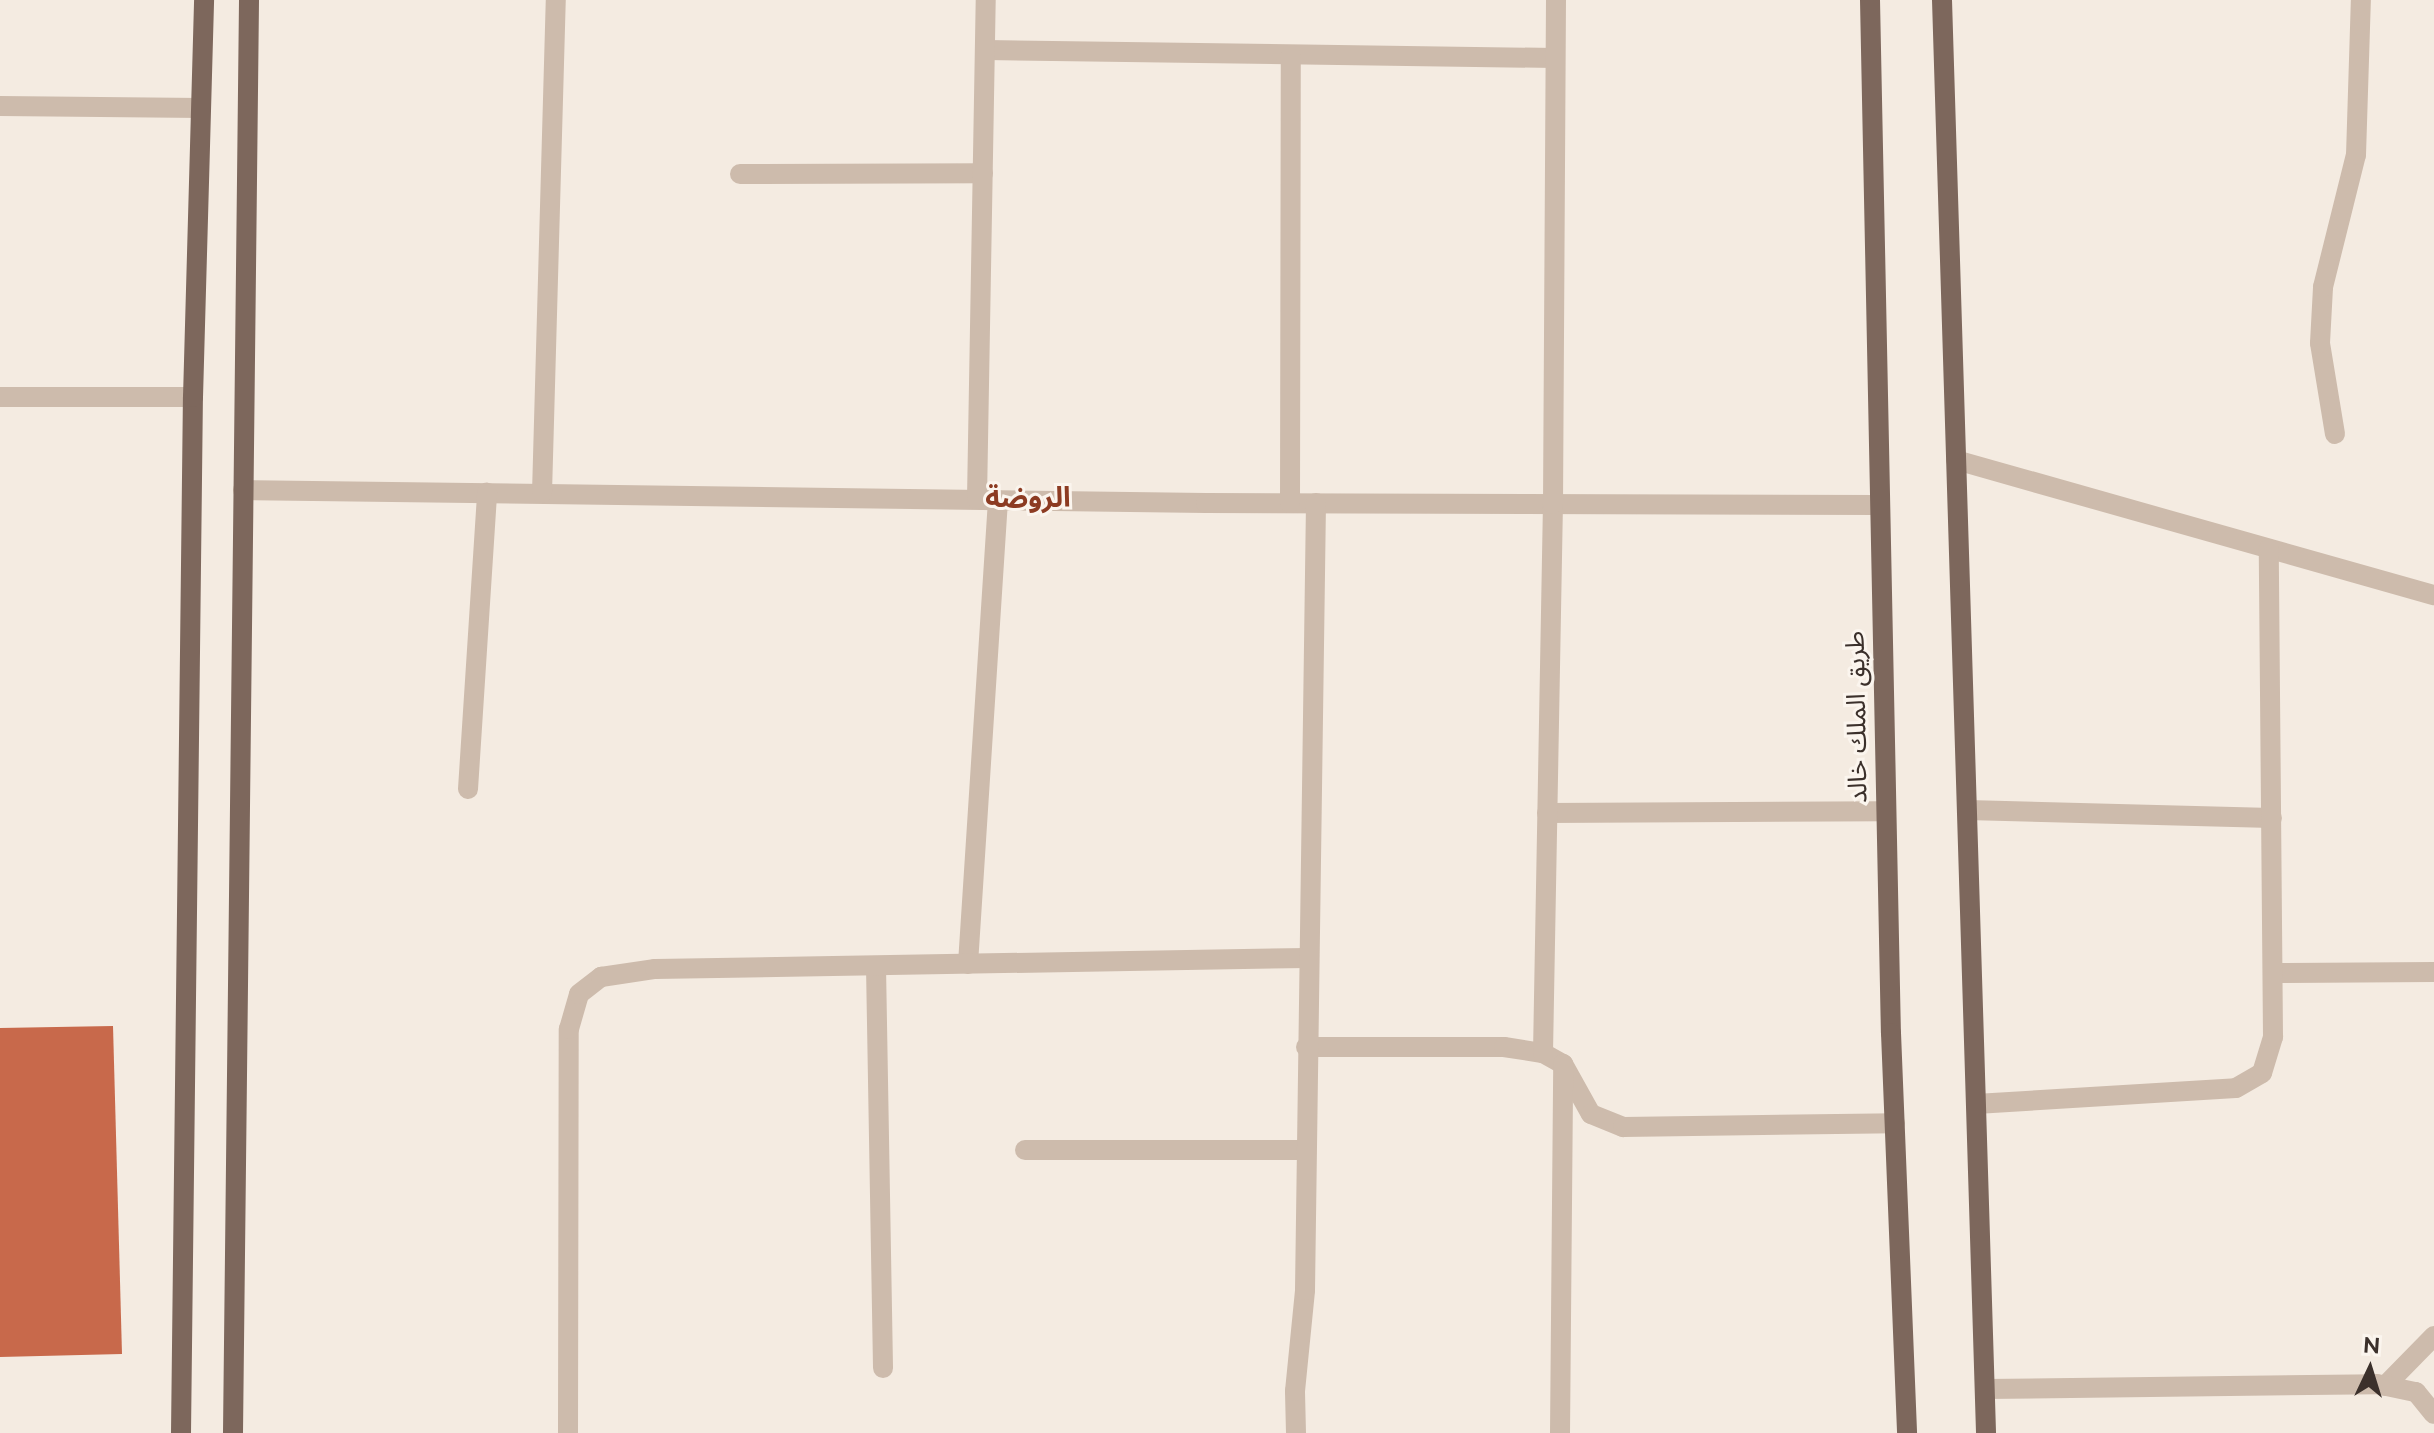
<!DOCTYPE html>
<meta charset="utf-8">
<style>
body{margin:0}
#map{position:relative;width:2434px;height:1433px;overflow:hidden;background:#f4ebe1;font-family:Raleway,"Noto Sans Arabic",sans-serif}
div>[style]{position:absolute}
.building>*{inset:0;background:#c8694b}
.minor>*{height:20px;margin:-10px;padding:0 10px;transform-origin:10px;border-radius:10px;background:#cdbbac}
.major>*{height:20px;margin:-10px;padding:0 10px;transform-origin:10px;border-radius:10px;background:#7d675c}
span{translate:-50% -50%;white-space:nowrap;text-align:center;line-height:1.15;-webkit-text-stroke:6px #fbf5ee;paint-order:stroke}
.street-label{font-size:26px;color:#3b302b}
.neighbourhood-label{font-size:28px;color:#8c3b22;font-weight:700}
.north{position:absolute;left:2330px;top:1329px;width:80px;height:80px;-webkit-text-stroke:6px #fbf5ee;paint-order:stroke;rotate:4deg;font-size:22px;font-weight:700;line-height:32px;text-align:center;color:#3b302b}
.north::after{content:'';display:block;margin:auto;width:28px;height:36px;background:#3b302b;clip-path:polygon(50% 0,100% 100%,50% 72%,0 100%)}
</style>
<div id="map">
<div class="building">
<i style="clip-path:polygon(113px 1026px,122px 1354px,0 1357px,0 1028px)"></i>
</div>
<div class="minor">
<i style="left:986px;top:50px;width:569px;rotate:0.81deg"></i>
<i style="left:0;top:106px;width:201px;rotate:0.6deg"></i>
<i style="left:740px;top:174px;width:243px;rotate:-0.2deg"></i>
<i style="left:0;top:397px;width:193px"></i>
<i style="left:2335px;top:434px;width:92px;rotate:-99.4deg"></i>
<i style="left:2320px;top:343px;width:56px;rotate:-86.9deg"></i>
<i style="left:2323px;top:287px;width:136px;rotate:-76deg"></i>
<i style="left:2356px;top:155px;width:155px;rotate:-88.2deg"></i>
<i style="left:1956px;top:460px;width:497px;rotate:15.8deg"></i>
<i style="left:243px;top:490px;width:963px;rotate:0.77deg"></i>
<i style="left:1206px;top:503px;width:673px;rotate:0.17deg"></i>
<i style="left:542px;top:493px;width:493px;rotate:-88.4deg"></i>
<i style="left:977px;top:499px;width:499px;rotate:-89deg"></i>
<i style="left:1290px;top:503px;width:448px;rotate:-89.9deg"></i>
<i style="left:468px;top:789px;width:297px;rotate:-86.3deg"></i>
<i style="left:1967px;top:810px;width:305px;rotate:1.5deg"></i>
<i style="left:1547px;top:813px;width:338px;rotate:-0.3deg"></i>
<i style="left:968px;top:964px;width:465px;rotate:-86.3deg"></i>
<i style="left:876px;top:966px;width:402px;rotate:89deg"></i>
<i style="left:2273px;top:973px;width:161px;rotate:-0.4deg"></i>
<i style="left:1306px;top:1047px;width:198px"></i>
<i style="left:1504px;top:1047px;width:39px;rotate:9deg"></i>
<i style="left:1543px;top:1053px;width:23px;rotate:29deg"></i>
<i style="left:1563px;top:1064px;width:57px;rotate:60.8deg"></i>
<i style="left:1591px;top:1114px;width:35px;rotate:22deg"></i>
<i style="left:1623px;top:1127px;width:272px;rotate:-0.8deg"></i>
<i style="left:1543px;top:1053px;width:549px;rotate:-88.96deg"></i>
<i style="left:1553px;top:504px;width:504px;rotate:-89.66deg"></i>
<i style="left:1976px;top:1104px;width:260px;rotate:-3.5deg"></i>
<i style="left:2236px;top:1088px;width:30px;rotate:-30deg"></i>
<i style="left:2262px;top:1073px;width:38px;rotate:-73deg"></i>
<i style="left:2273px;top:1037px;width:488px;rotate:-90.5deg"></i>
<i style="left:1025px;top:1150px;width:281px"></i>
<i style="left:2385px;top:1386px;width:70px;rotate:-45.6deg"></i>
<i style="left:1985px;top:1389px;width:392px;rotate:-0.7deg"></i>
<i style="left:2377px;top:1384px;width:40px;rotate:12deg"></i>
<i style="left:2416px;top:1392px;width:28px;rotate:51deg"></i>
<i style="left:568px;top:1433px;width:404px;rotate:-89.9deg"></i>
<i style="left:569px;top:1029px;width:36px;rotate:-74deg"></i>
<i style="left:579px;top:994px;width:28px;rotate:-38deg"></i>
<i style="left:601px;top:977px;width:55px;rotate:-8.4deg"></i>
<i style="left:655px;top:969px;width:652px;rotate:-0.97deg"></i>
<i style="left:1296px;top:1433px;width:42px;rotate:-91.4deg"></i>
<i style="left:1295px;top:1391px;width:101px;rotate:-84.3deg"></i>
<i style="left:1305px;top:1290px;width:787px;rotate:-89.2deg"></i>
<i style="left:1560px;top:1433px;width:369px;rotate:-89.5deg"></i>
</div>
<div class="major">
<i style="left:1870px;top:0;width:1033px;rotate:88.84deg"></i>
<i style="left:1891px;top:1033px;width:400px;rotate:87.7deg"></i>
<i style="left:1942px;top:0;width:1434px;rotate:88.24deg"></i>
<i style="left:181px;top:1433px;width:1036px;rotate:-89.34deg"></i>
<i style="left:193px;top:397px;width:397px;rotate:-88.4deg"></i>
<i style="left:233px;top:1433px;width:1433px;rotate:-89.36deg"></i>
</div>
<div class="street-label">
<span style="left:1857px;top:717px;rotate:-91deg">طريق الملك خالد</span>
</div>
<div class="neighbourhood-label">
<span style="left:1028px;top:498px">الروضة</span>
</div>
<div class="north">N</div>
</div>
